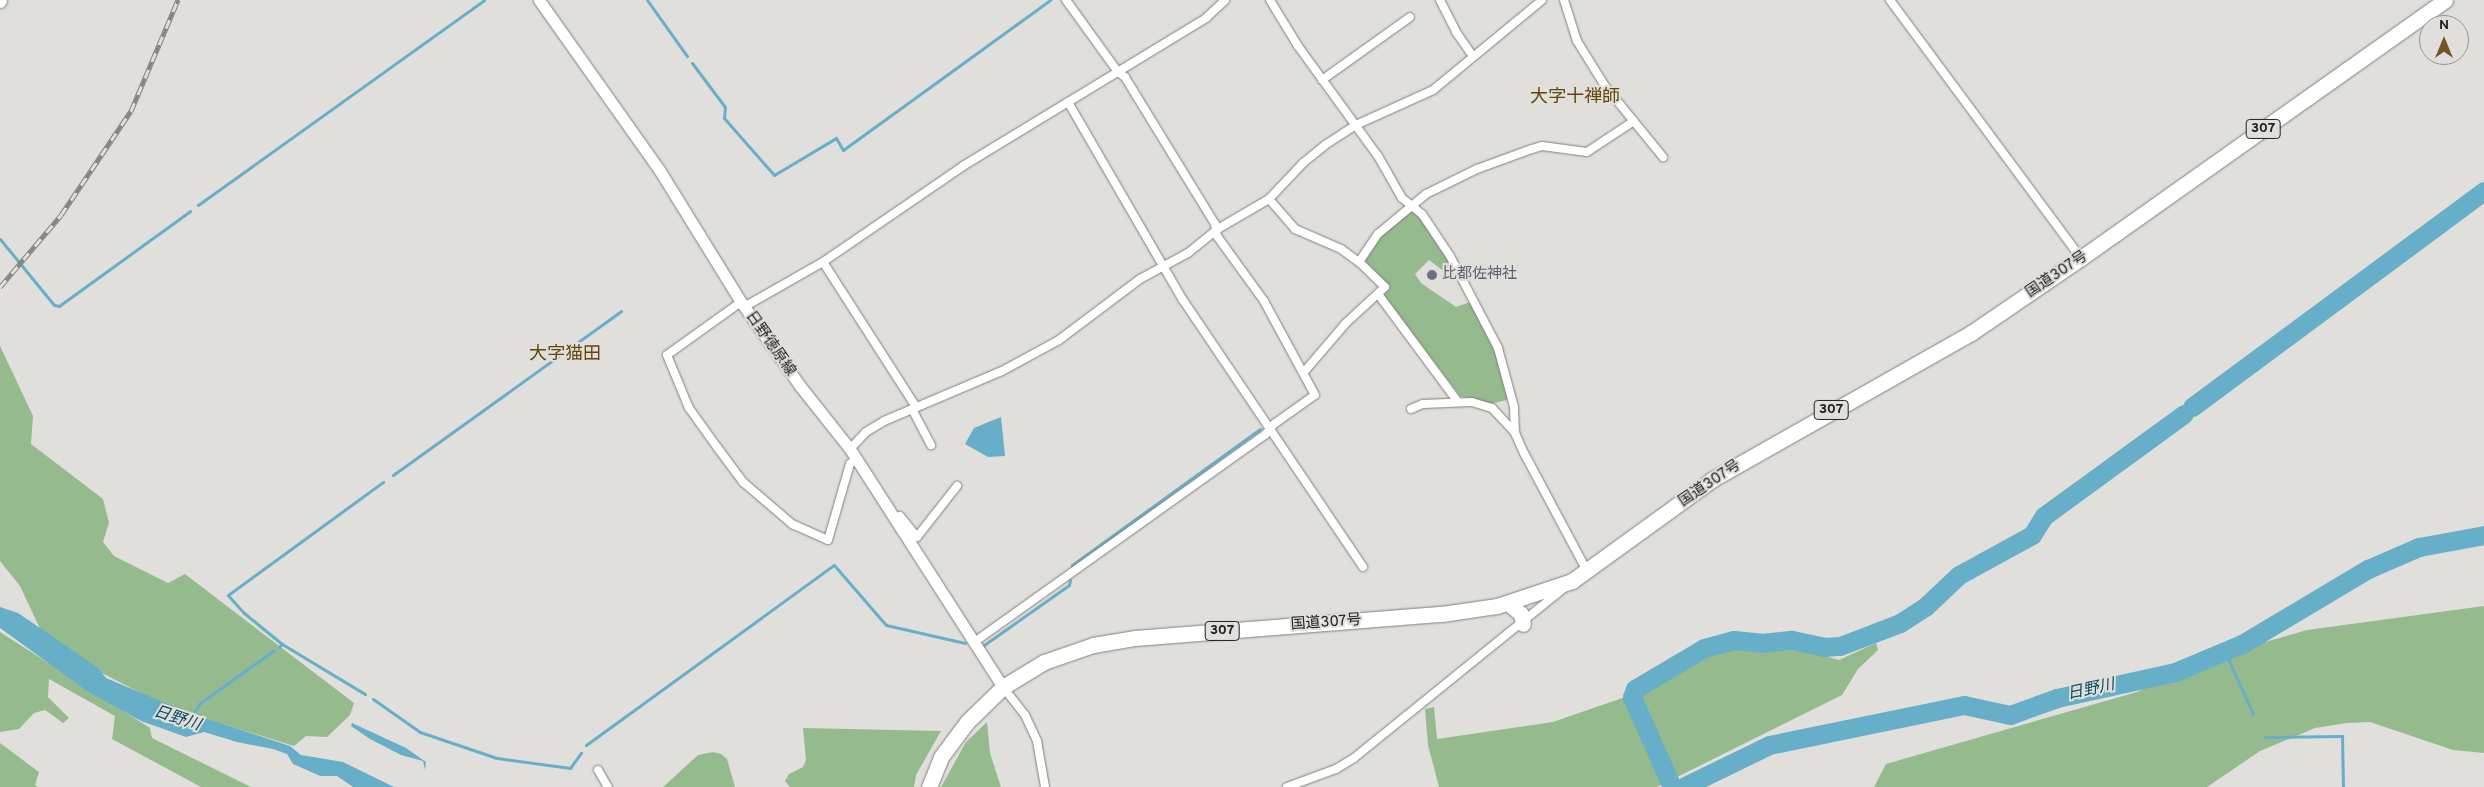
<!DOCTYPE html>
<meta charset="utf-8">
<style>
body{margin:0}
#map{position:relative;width:2484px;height:787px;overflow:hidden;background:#e1dfdc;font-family:Overpass,"Noto Sans JP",sans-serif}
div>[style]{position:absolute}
.green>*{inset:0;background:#95ba8e}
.water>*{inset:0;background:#67afc9}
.stream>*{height:3px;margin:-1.5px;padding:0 1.5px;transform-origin:1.5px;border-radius:1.5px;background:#67afc9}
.river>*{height:19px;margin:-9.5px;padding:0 9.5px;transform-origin:9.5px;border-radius:9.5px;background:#67afc9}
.roads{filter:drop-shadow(0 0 1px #82807d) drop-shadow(0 0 1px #82807d)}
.street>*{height:8px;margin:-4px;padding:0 4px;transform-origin:4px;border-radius:4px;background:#fff}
.secondary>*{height:11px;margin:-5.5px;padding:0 5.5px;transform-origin:5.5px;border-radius:5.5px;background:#fff}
.highway>*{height:15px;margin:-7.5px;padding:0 7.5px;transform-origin:7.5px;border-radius:7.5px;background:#fff}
.rail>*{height:5px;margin-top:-2.5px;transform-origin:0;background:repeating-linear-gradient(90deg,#e1dfdc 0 9px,#848381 0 18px);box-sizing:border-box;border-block:1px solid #848381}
.dots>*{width:14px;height:14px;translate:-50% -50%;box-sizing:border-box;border:2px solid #e1dfdc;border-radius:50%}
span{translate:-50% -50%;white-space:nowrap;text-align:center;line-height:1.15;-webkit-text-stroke:4px #e1dfdc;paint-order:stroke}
.shield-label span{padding:1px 4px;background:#e1dfdc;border:1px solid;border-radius:4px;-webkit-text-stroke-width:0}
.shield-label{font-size:14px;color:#222120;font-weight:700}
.worship-label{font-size:15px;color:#5b616d}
.left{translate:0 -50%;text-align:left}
.street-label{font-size:15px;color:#222120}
.water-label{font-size:16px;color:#07485a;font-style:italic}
.quarter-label{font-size:18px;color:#64460d}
.north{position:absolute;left:2419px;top:15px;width:50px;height:50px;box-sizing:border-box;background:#e1dfdc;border:1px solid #959391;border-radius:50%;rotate:0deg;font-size:14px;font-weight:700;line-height:20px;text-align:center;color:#222120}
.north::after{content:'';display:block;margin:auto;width:18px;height:22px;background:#73572a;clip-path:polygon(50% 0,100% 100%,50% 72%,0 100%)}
</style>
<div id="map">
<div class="green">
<i style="clip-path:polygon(1412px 209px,1424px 218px,1453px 266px,1442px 270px,1429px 260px,1415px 274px,1421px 283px,1456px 307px,1470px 302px,1494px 350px,1511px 399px,1490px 404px,1460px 396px,1384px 296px,1388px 285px,1364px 262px,1380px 237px)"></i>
<i style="clip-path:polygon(0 346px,33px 416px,31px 444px,103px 499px,109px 523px,103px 542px,114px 556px,168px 583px,185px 574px,354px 703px,350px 715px,327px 737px,306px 736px,294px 746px,168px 707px,98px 671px,42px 633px,20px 586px,0 561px)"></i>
<i style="clip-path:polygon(2484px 606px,2484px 753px,2453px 750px,2370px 722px,2347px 723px,2315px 728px,2260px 751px,2207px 787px,1874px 787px,1886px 764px,2137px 692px,2209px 658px,2307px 630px)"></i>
<i style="clip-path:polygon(0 632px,150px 728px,152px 738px,251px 787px,201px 787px,112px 739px,115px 716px,49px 679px,48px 697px,69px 718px,63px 723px,45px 710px,34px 713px,19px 729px,0 732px)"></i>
<i style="clip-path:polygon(1746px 643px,1765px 649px,1794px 647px,1839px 660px,1876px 643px,1878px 650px,1858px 669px,1842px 695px,1657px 787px,1439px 787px,1428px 745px,1425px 709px,1434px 707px,1437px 739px,1553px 722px,1657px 686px,1708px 653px)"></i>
<i style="clip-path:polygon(987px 722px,990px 753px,1001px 787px,941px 787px,966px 742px)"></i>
<i style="clip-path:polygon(803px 728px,941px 731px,916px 775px,914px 787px,790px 787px,785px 781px,789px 774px,803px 767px,806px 760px)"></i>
<i style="clip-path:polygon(0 743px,39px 772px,35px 785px,38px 787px,0 787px)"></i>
<i style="clip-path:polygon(713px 752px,721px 754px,727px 759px,735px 787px,663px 787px,698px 755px)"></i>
</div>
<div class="water">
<i style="clip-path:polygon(1001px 417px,1005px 456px,988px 457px,965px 444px,974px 428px)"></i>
<i style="clip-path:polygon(0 607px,18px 613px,46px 632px,98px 668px,106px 678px,184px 711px,290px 746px,301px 755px,343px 762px,394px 787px,353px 787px,337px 776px,320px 776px,293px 764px,287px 754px,273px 749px,237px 742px,204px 732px,186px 737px,141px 721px,87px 691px,0 628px)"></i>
<i style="clip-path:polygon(352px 723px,406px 748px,426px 762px,425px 770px,423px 761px,401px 755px,370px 739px,351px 726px)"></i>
</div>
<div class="stream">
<i style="left:647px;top:0;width:69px;rotate:54.5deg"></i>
<i style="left:692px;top:63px;width:55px;rotate:53.1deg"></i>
<i style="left:725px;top:107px;width:11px;rotate:95deg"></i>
<i style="left:724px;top:118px;width:76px;rotate:48.7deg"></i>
<i style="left:774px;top:175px;width:72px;rotate:-30.8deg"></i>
<i style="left:836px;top:138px;width:14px;rotate:60deg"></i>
<i style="left:843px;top:150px;width:256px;rotate:-35.9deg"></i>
<i style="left:198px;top:205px;width:352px;rotate:-35.6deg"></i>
<i style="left:0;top:239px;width:85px;rotate:50.7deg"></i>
<i style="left:54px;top:305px;width:5px;rotate:11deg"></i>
<i style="left:59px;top:306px;width:162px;rotate:-35.9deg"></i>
<i style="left:393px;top:475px;width:281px;rotate:-35.7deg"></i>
<i style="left:1072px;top:570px;width:5px;rotate:-90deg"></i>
<i style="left:1072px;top:565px;width:232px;rotate:-35.9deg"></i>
<i style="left:282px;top:644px;width:49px;rotate:-140.8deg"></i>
<i style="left:244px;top:613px;width:24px;rotate:-132deg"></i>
<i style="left:228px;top:595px;width:192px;rotate:-36.1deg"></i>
<i style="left:984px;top:645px;width:104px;rotate:-35.2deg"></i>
<i style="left:1069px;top:585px;width:5px;rotate:-79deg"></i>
<i style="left:279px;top:647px;width:4px;rotate:-45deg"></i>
<i style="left:282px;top:644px;width:97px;rotate:31.1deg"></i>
<i style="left:2225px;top:652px;width:68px;rotate:65.7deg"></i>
<i style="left:373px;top:699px;width:57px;rotate:35.1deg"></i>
<i style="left:420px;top:732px;width:81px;rotate:18.7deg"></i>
<i style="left:497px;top:758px;width:74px;rotate:7.8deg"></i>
<i style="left:570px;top:768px;width:19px;rotate:-54deg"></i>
<i style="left:196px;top:719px;width:8px;rotate:-97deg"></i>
<i style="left:195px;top:711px;width:9px;rotate:-58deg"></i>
<i style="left:200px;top:703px;width:90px;rotate:-35.5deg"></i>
<i style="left:2264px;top:737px;width:78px;rotate:-0.7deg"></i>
<i style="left:2342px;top:736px;width:51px;rotate:88.9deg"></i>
<i style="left:586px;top:745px;width:306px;rotate:-36deg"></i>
<i style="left:834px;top:565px;width:79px;rotate:49.1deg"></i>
<i style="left:886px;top:625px;width:81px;rotate:12.8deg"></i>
</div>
<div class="river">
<i style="left:2192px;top:407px;width:363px;rotate:-36.5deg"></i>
<i style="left:1672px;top:787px;width:98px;rotate:-114deg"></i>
<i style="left:1632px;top:697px;width:9px;rotate:-69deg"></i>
<i style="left:1635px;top:689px;width:80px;rotate:-30.7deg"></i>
<i style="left:1704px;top:648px;width:31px;rotate:-15deg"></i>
<i style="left:1734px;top:640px;width:27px;rotate:6deg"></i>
<i style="left:1761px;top:643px;width:31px;rotate:-6deg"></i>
<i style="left:1792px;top:640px;width:33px;rotate:12deg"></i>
<i style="left:1824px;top:647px;width:16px;rotate:-4deg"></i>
<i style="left:1840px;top:646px;width:64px;rotate:-21deg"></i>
<i style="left:1900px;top:623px;width:30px;rotate:-33deg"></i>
<i style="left:1925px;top:607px;width:47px;rotate:-43.3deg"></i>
<i style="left:1959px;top:575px;width:83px;rotate:-28.7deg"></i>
<i style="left:2032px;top:535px;width:22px;rotate:-58deg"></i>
<i style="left:2044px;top:516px;width:173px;rotate:-36.1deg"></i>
<i style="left:1683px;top:787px;width:96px;rotate:-26deg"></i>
<i style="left:1769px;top:745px;width:199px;rotate:-11.6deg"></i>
<i style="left:1964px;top:705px;width:47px;rotate:12.3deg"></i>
<i style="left:2010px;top:715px;width:50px;rotate:-19.9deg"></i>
<i style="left:2057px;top:698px;width:121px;rotate:-12.4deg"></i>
<i style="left:2175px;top:672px;width:73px;rotate:-22.7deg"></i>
<i style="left:2242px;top:644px;width:147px;rotate:-30.8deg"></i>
<i style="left:2368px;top:569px;width:56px;rotate:-23.3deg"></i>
<i style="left:2419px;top:547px;width:66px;rotate:-10.5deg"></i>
</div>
<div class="roads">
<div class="street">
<i style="left:1270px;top:0;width:54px;rotate:58.7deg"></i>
<i style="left:1298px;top:46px;width:136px;rotate:54deg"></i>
<i style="left:1378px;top:156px;width:48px;rotate:60.3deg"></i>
<i style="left:1402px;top:198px;width:26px;rotate:39deg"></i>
<i style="left:1422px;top:214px;width:50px;rotate:56.3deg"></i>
<i style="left:1450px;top:256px;width:104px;rotate:62.4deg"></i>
<i style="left:1498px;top:348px;width:61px;rotate:74.8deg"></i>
<i style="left:1514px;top:407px;width:26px;rotate:88deg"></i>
<i style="left:1515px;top:433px;width:22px;rotate:66deg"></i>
<i style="left:1524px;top:453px;width:134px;rotate:61.9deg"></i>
<i style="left:1440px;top:0;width:36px;rotate:63deg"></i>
<i style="left:1456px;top:32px;width:28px;rotate:55deg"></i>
<i style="left:1564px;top:0;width:43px;rotate:72.4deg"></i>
<i style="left:1577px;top:41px;width:53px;rotate:58.1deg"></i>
<i style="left:1605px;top:86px;width:92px;rotate:50.8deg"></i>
<i style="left:1890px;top:0;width:321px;rotate:53.5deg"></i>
<i style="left:1322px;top:80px;width:108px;rotate:-35.6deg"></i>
<i style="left:1068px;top:102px;width:229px;rotate:59.9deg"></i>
<i style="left:1183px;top:300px;width:322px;rotate:56deg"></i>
<i style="left:1269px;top:199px;width:40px;rotate:49deg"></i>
<i style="left:1295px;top:229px;width:50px;rotate:23.5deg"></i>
<i style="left:1341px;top:249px;width:22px;rotate:36deg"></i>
<i style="left:823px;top:262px;width:172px;rotate:57.3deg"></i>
<i style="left:1378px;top:294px;width:134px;rotate:53.5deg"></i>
<i style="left:741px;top:302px;width:91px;rotate:144.4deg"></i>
<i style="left:667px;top:355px;width:57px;rotate:67.5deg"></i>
<i style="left:689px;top:408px;width:48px;rotate:54.3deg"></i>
<i style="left:717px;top:447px;width:44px;rotate:53.4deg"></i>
<i style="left:743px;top:482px;width:65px;rotate:40.6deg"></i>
<i style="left:792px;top:524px;width:39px;rotate:24deg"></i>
<i style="left:828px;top:540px;width:79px;rotate:-73.9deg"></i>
<i style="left:850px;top:464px;width:8px;rotate:-45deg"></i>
<i style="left:744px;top:307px;width:91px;rotate:-29.7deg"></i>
<i style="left:823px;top:262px;width:170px;rotate:-34.4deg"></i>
<i style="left:963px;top:166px;width:285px;rotate:-31.3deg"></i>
<i style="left:1206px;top:18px;width:26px;rotate:-43deg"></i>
<i style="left:1304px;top:372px;width:65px;rotate:-49.4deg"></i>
<i style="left:1346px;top:323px;width:53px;rotate:-42.7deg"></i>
<i style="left:1385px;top:287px;width:36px;rotate:-136deg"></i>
<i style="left:1359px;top:262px;width:34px;rotate:-56deg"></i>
<i style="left:1378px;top:234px;width:62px;rotate:-39.8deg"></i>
<i style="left:1426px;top:194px;width:57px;rotate:-26.1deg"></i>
<i style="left:1477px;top:169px;width:59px;rotate:-20deg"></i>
<i style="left:1532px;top:149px;width:10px;rotate:-17deg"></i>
<i style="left:1542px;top:146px;width:45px;rotate:7.6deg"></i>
<i style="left:1587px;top:152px;width:56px;rotate:-33.4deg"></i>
<i style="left:912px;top:409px;width:41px;rotate:62.2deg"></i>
<i style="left:1411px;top:409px;width:13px;rotate:-23deg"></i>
<i style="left:1423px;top:404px;width:49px;rotate:-2.3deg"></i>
<i style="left:1472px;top:402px;width:21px;rotate:17deg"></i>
<i style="left:1492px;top:408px;width:34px;rotate:47deg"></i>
<i style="left:850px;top:449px;width:23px;rotate:-47deg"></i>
<i style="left:866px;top:432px;width:21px;rotate:-31deg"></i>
<i style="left:884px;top:421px;width:128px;rotate:-23deg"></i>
<i style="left:1002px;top:371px;width:65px;rotate:-28.5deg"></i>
<i style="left:1059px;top:340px;width:101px;rotate:-37deg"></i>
<i style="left:1140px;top:279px;width:55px;rotate:-28.4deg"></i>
<i style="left:1188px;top:253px;width:36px;rotate:-39deg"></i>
<i style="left:1216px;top:230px;width:61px;rotate:-30.3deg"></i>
<i style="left:1269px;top:199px;width:50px;rotate:-46.6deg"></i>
<i style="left:1303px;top:163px;width:28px;rotate:-39deg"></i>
<i style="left:1325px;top:145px;width:37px;rotate:-33deg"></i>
<i style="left:1356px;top:125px;width:85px;rotate:-24.4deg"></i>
<i style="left:1433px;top:90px;width:141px;rotate:-39.5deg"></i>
<i style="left:894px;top:518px;width:6px;rotate:-18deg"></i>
<i style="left:900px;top:516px;width:27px;rotate:51deg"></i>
<i style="left:917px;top:537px;width:65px;rotate:-51.9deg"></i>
<i style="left:973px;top:643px;width:359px;rotate:-35.5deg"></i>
<i style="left:1265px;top:435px;width:14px;rotate:-51deg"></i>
<i style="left:1274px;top:424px;width:50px;rotate:-35.3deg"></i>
<i style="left:1315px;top:395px;width:107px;rotate:-118.5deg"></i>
<i style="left:1264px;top:301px;width:80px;rotate:-125.9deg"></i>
<i style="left:1217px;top:236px;width:12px;rotate:-99deg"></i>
<i style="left:1215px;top:224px;width:172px;rotate:-121.5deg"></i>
<i style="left:1125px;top:77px;width:9px;rotate:-144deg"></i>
<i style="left:1118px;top:72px;width:89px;rotate:-125.8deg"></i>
<i style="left:1003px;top:687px;width:36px;rotate:52deg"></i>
<i style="left:1025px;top:715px;width:29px;rotate:65deg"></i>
<i style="left:1037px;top:741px;width:47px;rotate:80.1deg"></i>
<i style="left:598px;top:770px;width:20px;rotate:60deg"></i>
<i style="left:1287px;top:787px;width:52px;rotate:-20.2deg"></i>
<i style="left:1336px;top:769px;width:21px;rotate:-31deg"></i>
<i style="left:1354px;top:758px;width:270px;rotate:-39deg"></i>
</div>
<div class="secondary">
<i style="left:539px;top:0;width:209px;rotate:54.7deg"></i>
<i style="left:660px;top:171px;width:154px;rotate:58.3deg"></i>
<i style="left:741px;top:302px;width:103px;rotate:54.9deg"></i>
<i style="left:800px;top:386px;width:80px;rotate:51.6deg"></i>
<i style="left:850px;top:449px;width:283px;rotate:57.3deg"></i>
<i style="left:0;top:2px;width:2px;rotate:-63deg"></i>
</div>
<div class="highway">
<i style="left:1508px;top:603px;width:17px;rotate:40deg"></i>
<i style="left:1521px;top:614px;width:10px;rotate:79deg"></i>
<i style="left:929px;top:787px;width:32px;rotate:-68deg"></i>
<i style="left:941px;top:757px;width:44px;rotate:-53.4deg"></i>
<i style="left:967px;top:722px;width:50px;rotate:-44.2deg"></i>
<i style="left:1003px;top:687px;width:48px;rotate:-31.4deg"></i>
<i style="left:1044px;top:662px;width:52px;rotate:-19.1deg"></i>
<i style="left:1093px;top:645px;width:43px;rotate:-9.5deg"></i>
<i style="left:1135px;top:638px;width:308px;rotate:-4.5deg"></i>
<i style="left:1442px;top:614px;width:56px;rotate:-8.3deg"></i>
<i style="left:1497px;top:606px;width:79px;rotate:-18.4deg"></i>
<i style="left:1572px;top:581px;width:174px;rotate:-35.9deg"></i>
<i style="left:1713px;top:479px;width:296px;rotate:-29.5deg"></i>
<i style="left:1971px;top:333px;width:133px;rotate:-34.3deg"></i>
<i style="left:2081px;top:258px;width:446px;rotate:-35.3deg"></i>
</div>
</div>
<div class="rail">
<i style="left:0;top:287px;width:94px;rotate:-49.7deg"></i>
<i style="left:61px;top:215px;width:125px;rotate:-56.1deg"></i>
<i style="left:131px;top:111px;width:121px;rotate:-67.1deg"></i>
</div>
<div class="dots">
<i style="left:1432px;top:275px;background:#6b7280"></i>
</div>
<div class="shield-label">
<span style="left:2263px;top:129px">307</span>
<span style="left:1831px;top:410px">307</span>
<span style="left:1222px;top:631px">307</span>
</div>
<div class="worship-label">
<span class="left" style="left:1442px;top:275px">比都佐神社</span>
</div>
<div class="street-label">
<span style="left:2057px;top:275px;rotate:-34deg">国道307号</span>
<span style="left:770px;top:344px;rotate:55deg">日野徳原線</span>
<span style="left:1710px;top:484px;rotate:-34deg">国道307号</span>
<span style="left:1326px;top:623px;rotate:-4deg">国道307号</span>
</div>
<div class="water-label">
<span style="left:2091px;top:690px;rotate:-12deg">日野川</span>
<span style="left:177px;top:719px;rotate:18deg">日野川</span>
</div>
<div class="quarter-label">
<span style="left:1575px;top:98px">大字十禅師</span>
<span style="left:565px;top:355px">大字猫田</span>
</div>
<div class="north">N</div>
</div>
